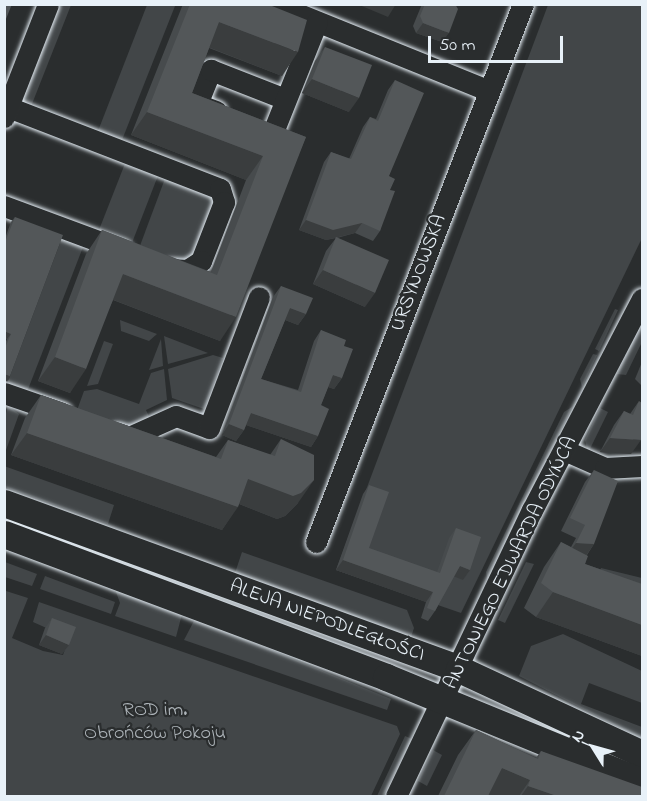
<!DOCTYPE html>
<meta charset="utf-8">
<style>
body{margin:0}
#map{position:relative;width:647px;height:801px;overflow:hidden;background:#2a2d2e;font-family:"Indie Flower",sans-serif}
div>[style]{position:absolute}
.green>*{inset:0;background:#424648}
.roads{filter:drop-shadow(0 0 2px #e8f1f8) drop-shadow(0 0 2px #e8f1f8)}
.minor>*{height:21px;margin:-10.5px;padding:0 10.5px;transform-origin:10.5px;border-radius:10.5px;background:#2a2d2e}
.major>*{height:27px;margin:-13.5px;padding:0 13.5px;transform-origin:13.5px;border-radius:13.5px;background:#2a2d2e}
.wall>*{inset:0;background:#474b4d}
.shaded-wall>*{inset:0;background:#3a3d3e}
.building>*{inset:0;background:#535759}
span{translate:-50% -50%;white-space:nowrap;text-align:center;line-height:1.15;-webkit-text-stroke:4.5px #2a2d2e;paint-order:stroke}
.street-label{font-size:20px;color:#e8f1f8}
.park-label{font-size:20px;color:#aeb5ba}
.frame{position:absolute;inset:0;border:6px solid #e8f1f8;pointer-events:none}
.north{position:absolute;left:563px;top:717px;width:60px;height:60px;-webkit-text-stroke:4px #2a2d2e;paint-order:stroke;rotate:307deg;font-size:16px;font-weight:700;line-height:24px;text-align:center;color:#e8f1f8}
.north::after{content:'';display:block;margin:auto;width:21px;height:27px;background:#e8f1f8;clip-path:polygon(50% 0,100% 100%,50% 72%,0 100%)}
.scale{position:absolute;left:428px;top:36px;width:135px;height:27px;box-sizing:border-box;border:3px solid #e8f1f8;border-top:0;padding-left:8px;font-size:18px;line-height:21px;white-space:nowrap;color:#e8f1f8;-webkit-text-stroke:4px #2a2d2e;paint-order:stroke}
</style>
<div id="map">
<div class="green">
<i style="clip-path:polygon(56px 5px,71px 5px,30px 109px,19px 103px)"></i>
<i style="clip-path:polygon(147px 5px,175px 6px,122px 140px,98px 131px)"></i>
<i style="clip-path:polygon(548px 5px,642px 5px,642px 238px,461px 613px,336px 570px)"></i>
<i style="clip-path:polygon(126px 161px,159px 173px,130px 248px,97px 235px)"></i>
<i style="clip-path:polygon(166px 176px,216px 196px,199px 253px,186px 264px,138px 251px)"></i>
<i style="clip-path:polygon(63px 235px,83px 247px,27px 392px,7px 384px)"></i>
<i style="clip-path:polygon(615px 309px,618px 310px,599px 351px,595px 349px)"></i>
<i style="clip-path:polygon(120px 320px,157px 334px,149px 341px,121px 331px)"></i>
<i style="clip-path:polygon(642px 322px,642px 342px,626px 375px,617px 374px)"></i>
<i style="clip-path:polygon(164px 336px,208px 353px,168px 364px)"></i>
<i style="clip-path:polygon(161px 339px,163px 366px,149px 370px)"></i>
<i style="clip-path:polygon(104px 341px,113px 344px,98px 384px,87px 386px)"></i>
<i style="clip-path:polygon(593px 354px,597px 355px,582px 387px,580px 379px)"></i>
<i style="clip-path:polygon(213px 355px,223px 358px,204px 409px,172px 398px,168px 369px)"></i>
<i style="clip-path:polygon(164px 369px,167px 400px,146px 410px,151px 421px,129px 428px,76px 413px,84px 391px,97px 389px,139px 404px,151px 373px)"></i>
<i style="clip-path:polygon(8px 406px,19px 414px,5px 453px,5px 417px)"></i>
<i style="clip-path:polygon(572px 407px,488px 582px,486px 572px,564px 412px)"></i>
<i style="clip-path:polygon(600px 408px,608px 412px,588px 453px,585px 440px)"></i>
<i style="clip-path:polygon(4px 466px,114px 505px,108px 524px,5px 487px)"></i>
<i style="clip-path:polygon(242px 552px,407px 610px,414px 628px,410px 640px,235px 573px)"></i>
<i style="clip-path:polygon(5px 562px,37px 574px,32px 586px,5px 577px)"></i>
<i style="clip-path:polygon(526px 562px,534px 564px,505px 623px,498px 620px)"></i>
<i style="clip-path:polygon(601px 568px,642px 578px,642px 604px,595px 586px)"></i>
<i style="clip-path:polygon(45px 576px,115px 602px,111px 614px,40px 589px)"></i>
<i style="clip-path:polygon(115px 589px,182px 614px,176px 637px,115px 616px,120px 603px)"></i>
<i style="clip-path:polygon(6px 591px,28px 598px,12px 638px,43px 651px,63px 655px,69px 638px,33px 622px,39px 602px,397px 726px,400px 734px,371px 796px,5px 796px)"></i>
<i style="clip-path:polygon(195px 619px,391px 699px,387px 710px,184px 640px)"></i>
<i style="clip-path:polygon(563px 634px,642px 671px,642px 703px,589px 683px,581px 704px,642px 727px,642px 739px,519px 676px,531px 646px)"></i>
<i style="clip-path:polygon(405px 736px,412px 739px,383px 796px,377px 796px)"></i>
<i style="clip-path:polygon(433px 750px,442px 755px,427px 786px,418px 781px)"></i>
</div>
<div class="roads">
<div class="minor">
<i style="left:274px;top:4px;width:232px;rotate:22deg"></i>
<i style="left:8px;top:107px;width:227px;rotate:21.1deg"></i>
<i style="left:220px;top:189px;width:14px;rotate:73deg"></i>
<i style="left:224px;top:202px;width:63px;rotate:111.3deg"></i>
<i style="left:201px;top:261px;width:17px;rotate:147deg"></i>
<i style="left:187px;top:270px;width:17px;rotate:-177deg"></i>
<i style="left:216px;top:111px;width:20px;rotate:-160deg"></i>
<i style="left:197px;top:104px;width:37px;rotate:-68deg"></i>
<i style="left:211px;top:70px;width:79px;rotate:21.4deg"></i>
<i style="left:4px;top:117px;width:121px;rotate:-68.7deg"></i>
<i style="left:273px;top:132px;width:118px;rotate:-68.2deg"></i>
<i style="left:4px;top:206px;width:126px;rotate:20.4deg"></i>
<i style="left:4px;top:393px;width:61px;rotate:19deg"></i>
<i style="left:117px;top:433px;width:13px;rotate:18deg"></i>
<i style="left:129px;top:437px;width:51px;rotate:-24.1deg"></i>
<i style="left:176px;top:416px;width:35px;rotate:20deg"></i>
<i style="left:209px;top:428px;width:140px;rotate:-69.1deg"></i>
<i style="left:564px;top:450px;width:45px;rotate:23.7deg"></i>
<i style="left:605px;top:468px;width:37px;rotate:-3deg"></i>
<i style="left:316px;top:542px;width:576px;rotate:-68.96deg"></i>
<i style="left:396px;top:796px;width:317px;rotate:-64.6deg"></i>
<i style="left:532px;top:510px;width:238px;rotate:-62.5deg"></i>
</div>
<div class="major">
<i style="left:4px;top:503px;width:484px;rotate:20deg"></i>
<i style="left:459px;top:669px;width:202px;rotate:24.9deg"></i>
<i style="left:4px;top:534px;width:408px;rotate:20.5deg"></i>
<i style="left:386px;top:677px;width:277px;rotate:22.3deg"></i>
</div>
</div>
<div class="wall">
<i style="clip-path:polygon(183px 4px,267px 4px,282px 76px,209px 48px,192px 93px,306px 137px,220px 341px,113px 300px,70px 393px,38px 381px,86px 254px,102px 230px,211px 272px,246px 180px,131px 135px)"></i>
<i style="clip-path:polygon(422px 4px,455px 4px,442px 42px,416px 33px,413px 26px)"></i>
<i style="clip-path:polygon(325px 47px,349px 112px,302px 93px,315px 61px)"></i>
<i style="clip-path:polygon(395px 80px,389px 176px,390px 190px,380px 231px,373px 241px,355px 233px,337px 238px,365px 307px,313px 284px,326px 251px,336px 238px,326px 240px,299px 230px,324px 162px,331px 152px,349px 159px,363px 127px,370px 117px,376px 119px,388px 90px)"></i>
<i style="clip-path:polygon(15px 217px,10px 376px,7px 381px,4px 380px,4px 346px,7px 339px,4px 338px,4px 241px,11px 222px)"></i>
<i style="clip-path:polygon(281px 286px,306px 314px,298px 325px,285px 320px,261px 379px,298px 390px,314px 341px,321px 330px,344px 346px,342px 378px,334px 389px,328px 387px,321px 405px,318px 436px,311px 447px,246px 425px,244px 430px,236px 441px,222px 435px,273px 297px)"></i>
<i style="clip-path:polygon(642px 362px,642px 386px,635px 379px)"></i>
<i style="clip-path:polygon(41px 395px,216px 457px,228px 440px,270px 455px,281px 439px,298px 503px,285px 516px,277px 519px,239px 504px,222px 530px,11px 455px,25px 418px)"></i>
<i style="clip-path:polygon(639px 401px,631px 454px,600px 452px,614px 425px,624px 411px,630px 414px)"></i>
<i style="clip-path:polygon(594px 470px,594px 544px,587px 555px,585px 564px,642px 584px,642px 656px,536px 617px,524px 608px,544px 567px,561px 542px,571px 547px,576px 538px,561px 531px,585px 482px)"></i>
<i style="clip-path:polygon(369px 485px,369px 548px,437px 572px,449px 538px,456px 528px,470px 570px,463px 580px,454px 576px,435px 611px,428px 621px,421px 618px,426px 602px,336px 570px,363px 494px)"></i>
<i style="clip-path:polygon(52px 618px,69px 645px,62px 654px,39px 645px,45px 628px)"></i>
<i style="clip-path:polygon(476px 730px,536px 758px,541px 751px,642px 796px,493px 796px,489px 795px,488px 796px,438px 796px,458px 755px)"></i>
</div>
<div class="shaded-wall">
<i style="clip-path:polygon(357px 4px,396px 4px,388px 17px)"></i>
<i style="clip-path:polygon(219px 22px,298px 52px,282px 76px,203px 45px)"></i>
<i style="clip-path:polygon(423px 23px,449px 33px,442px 42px,416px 33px)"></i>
<i style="clip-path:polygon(312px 79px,359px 98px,349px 112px,302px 93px)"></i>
<i style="clip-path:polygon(147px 112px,263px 156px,246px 180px,131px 135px)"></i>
<i style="clip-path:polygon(306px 220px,362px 223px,355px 233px,326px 240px,299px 230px)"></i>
<i style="clip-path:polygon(323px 270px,375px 293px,365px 307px,313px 284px)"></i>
<i style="clip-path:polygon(123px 274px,236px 317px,220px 341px,106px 297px)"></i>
<i style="clip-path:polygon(290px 308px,306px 314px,298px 325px,283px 319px)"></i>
<i style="clip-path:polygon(4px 331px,11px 334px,7px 339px,4px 338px)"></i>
<i style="clip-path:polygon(55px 357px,86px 369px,70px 393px,38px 381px)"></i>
<i style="clip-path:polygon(4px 374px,10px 376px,7px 381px,4px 380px)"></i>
<i style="clip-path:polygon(333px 375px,342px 378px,334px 389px,325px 386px)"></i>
<i style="clip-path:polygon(251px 413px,318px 436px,311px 447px,243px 424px)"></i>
<i style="clip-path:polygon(229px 424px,244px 430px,236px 441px,222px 435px)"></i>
<i style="clip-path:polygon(27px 433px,238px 507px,222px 530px,11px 455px)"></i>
<i style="clip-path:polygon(610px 438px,641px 440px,631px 454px,600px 452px)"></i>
<i style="clip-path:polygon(248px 479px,314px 480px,298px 503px,285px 516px,277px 519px,232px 501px)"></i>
<i style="clip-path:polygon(576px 543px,594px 544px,585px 557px,567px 555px)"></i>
<i style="clip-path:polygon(343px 560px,433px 592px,426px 602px,336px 570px)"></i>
<i style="clip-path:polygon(460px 566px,470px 570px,463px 580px,453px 576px)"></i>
<i style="clip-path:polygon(553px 592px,642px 625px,642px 656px,536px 617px)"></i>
<i style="clip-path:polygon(46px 635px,69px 645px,62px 654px,39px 645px)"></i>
<i style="clip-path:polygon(502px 768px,530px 780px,519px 796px,493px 796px,484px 793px)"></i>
<i style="clip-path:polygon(528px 786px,557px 796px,521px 796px)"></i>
</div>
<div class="building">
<i style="clip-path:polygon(4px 4px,12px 4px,4px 24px)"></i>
<i style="clip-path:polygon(190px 4px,267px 4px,307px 20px,298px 52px,219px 22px,192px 93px,306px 137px,236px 317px,123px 274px,86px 369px,55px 357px,102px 230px,217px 275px,263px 156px,147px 112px)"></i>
<i style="clip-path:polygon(425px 4px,455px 4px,458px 9px,449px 33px,423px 23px,420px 16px)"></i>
<i style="clip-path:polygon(325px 47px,372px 65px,359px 98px,312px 79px)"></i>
<i style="clip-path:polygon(395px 80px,424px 93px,389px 176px,395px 179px,390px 190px,395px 191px,380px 231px,362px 223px,333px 230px,306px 220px,331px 152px,351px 159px,370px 117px,378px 121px)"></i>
<i style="clip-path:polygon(15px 217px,63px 235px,10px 376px,4px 374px,4px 350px,11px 334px,4px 331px,4px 242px,5px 242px)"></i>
<i style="clip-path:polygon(336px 237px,389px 260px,375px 293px,323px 270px)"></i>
<i style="clip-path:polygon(281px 286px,313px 298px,306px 314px,290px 308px,261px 379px,301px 392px,321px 330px,346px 340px,344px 346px,353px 349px,342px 378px,333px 375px,321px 405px,329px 409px,318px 436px,251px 413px,244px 430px,229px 424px)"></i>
<i style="clip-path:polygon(41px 395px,221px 459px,228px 440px,275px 456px,281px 439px,314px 455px,314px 480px,301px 493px,293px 496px,248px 479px,238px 507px,27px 433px)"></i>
<i style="clip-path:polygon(639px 401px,642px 403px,642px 436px,641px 440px,610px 438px,624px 411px,633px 415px)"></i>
<i style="clip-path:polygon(594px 470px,618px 481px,594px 544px,576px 543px,585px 525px,570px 518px)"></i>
<i style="clip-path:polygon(369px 485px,389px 492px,369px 548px,440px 573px,456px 528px,481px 537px,470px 570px,460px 566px,435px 611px,427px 608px,433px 592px,343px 560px)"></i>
<i style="clip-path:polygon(561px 542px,588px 556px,585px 564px,642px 584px,642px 625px,553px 592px,541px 583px)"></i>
<i style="clip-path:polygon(52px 618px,76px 627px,69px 645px,46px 635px)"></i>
<i style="clip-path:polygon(476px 730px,538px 759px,541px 751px,642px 787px,642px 796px,557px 796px,528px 786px,530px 780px,502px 768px,488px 796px,444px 796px)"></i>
</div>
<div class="street-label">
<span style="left:419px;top:273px;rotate:-69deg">URSYNOWSKA</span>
<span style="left:511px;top:563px;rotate:-64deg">ANTONIEGO EDWARDA ODYŃCA</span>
<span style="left:327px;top:621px;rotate:20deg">ALEJA NIEPODLEGŁOŚCI</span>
</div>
<div class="park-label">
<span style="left:155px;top:722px">ROD im.<br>Obrońców Pokoju</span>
</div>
<div class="frame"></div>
<div class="north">N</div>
<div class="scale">50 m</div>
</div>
